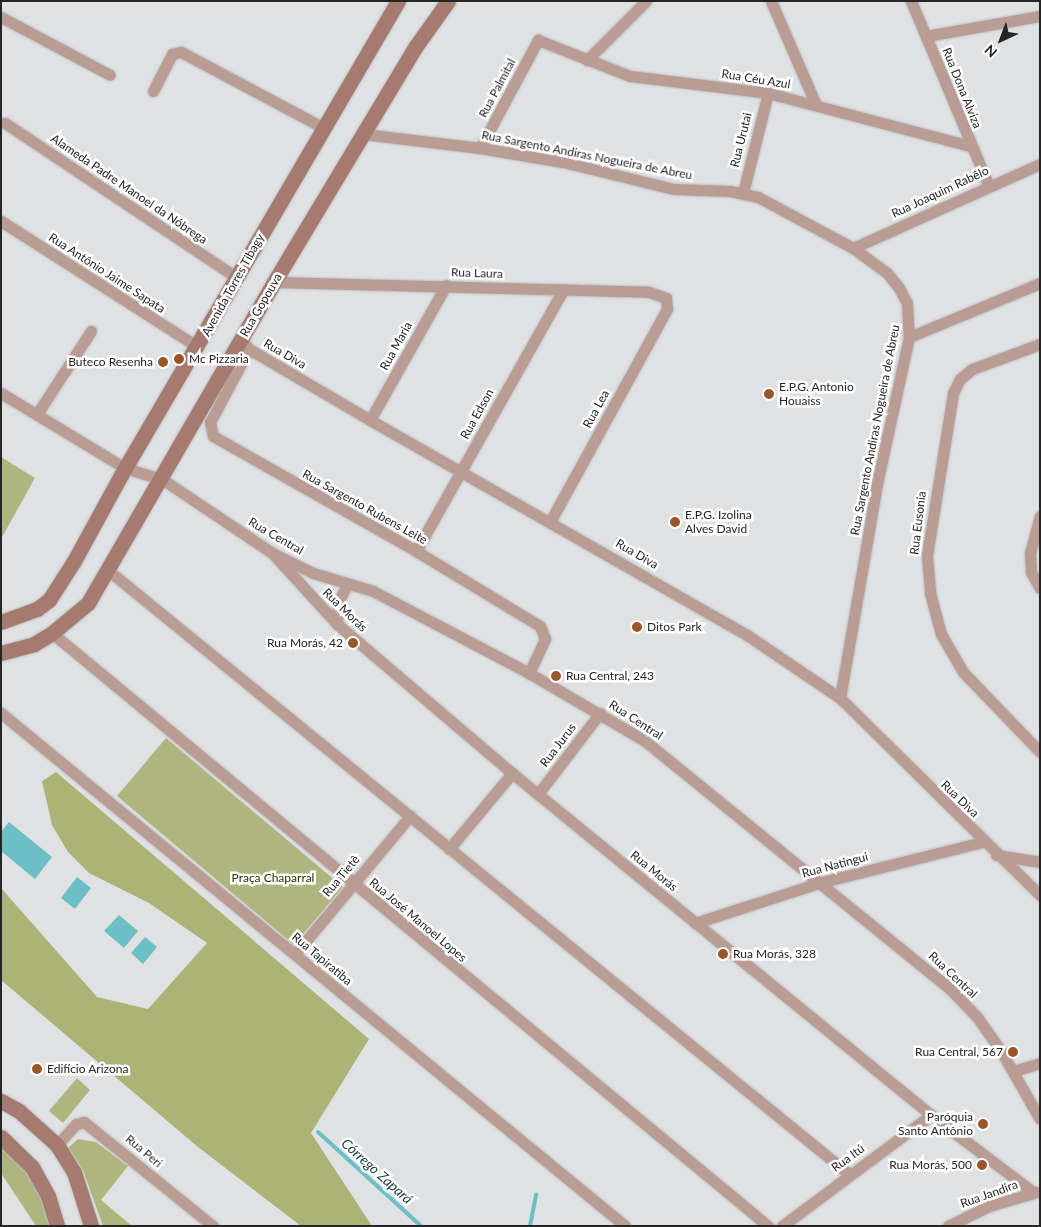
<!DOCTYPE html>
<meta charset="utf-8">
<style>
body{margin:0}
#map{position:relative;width:1041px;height:1227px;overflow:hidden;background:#dfe1e3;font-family:Lato,sans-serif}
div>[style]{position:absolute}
.green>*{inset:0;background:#afb57e}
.forest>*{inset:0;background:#acb376}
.water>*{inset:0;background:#6cbfc4}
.stream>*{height:4px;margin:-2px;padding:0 2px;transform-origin:2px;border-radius:2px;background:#6cbfc4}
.roads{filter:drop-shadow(0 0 1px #bebfc1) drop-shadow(0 0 1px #bebfc1)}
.minor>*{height:11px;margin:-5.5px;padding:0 5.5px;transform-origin:5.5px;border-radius:5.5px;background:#b99c93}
.secondary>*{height:15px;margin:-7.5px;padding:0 7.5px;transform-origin:7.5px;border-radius:7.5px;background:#a47b6e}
.dots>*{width:14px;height:14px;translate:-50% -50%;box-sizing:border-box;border:2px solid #fff;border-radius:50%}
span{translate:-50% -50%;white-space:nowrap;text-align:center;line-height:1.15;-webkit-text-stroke:5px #fff;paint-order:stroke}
.street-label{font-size:12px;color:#252526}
.poi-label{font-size:12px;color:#252526}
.left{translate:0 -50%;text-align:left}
.right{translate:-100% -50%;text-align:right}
.park-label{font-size:12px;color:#2c2f00}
.water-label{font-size:14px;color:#153d40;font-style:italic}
.frame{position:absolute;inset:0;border:2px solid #252526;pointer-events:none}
.north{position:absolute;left:976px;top:15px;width:50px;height:50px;-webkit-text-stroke:4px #fff;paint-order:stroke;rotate:223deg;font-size:14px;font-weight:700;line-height:20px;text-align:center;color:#252526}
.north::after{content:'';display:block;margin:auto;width:18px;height:22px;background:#252526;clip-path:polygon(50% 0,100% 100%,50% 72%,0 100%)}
</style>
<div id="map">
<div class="green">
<i style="clip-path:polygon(1px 457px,35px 478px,1px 539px)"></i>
<i style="clip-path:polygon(166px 738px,343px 887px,294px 945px,117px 796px)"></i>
<i style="clip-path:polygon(77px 1078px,90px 1090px,63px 1123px,49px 1111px)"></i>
<i style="clip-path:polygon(78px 1139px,96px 1142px,128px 1166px,101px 1200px,132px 1226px,103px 1226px,83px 1170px,68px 1148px)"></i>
<i style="clip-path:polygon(1px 1140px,17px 1153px,55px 1226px,36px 1226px,1px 1173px)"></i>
</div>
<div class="forest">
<i style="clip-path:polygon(56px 772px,369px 1039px,311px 1133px,372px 1226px,301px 1226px,198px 1147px,1px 980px,1px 888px,97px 997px,148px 1009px,207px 943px,149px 903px,89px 873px,68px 852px,52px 825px,42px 781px)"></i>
</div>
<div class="water">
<i style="clip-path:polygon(9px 822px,52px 857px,35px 879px,1px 851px,1px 832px)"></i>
<i style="clip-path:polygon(77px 877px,91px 888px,75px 909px,61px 898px)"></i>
<i style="clip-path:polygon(119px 915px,138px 931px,124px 948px,104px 931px)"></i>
<i style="clip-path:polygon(145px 937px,157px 947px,143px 964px,131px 953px)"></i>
</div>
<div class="stream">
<i style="left:318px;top:1132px;width:139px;rotate:42.4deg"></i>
<i style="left:530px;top:1226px;width:32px;rotate:-79deg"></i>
</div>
<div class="roads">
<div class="minor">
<i style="left:771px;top:1px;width:113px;rotate:66.6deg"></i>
<i style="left:911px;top:1px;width:199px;rotate:67.2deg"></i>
<i style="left:1px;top:17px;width:123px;rotate:28deg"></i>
<i style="left:926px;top:36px;width:116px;rotate:-10deg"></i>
<i style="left:587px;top:60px;width:83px;rotate:-45deg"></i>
<i style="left:153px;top:91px;width:42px;rotate:-62.8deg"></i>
<i style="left:172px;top:54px;width:9px;rotate:-13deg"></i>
<i style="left:181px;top:52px;width:162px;rotate:28deg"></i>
<i style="left:5px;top:123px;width:279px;rotate:33.7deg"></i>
<i style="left:363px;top:134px;width:118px;rotate:6.8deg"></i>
<i style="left:480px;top:148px;width:84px;rotate:9.6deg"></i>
<i style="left:563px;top:162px;width:114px;rotate:13.7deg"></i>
<i style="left:674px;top:189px;width:56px;rotate:2deg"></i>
<i style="left:730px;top:191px;width:29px;rotate:12deg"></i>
<i style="left:758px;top:197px;width:108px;rotate:28.2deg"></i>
<i style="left:853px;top:248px;width:42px;rotate:36.3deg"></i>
<i style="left:887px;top:273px;width:19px;rotate:51deg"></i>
<i style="left:899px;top:288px;width:17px;rotate:62deg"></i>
<i style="left:907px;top:303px;width:34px;rotate:87deg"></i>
<i style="left:909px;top:337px;width:150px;rotate:102.3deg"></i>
<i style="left:877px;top:484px;width:217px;rotate:99.8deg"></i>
<i style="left:480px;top:148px;width:123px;rotate:-61.8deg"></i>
<i style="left:538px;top:40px;width:99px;rotate:21.4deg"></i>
<i style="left:630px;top:76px;width:139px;rotate:7deg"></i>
<i style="left:768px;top:93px;width:209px;rotate:14.7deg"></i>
<i style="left:743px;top:193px;width:103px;rotate:-76deg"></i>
<i style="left:1px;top:221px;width:234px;rotate:32.6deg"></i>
<i style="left:853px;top:248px;width:205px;rotate:-24.2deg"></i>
<i style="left:274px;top:282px;width:375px;rotate:1.5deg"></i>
<i style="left:649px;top:292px;width:18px;rotate:19deg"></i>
<i style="left:666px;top:298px;width:11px;rotate:85deg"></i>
<i style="left:667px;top:309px;width:243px;rotate:118.8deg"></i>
<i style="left:909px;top:337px;width:142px;rotate:-22.4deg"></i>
<i style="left:241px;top:339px;width:13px;rotate:51deg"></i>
<i style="left:249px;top:349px;width:140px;rotate:30.4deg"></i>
<i style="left:370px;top:420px;width:434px;rotate:29.7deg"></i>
<i style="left:747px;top:635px;width:112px;rotate:34.1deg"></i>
<i style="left:840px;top:698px;width:281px;rotate:44.6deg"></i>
<i style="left:1040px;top:344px;width:72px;rotate:159.8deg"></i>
<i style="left:972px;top:369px;width:16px;rotate:140deg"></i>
<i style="left:960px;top:379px;width:16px;rotate:117deg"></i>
<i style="left:953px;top:393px;width:165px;rotate:99.1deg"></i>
<i style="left:927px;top:556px;width:37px;rotate:85deg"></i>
<i style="left:930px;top:593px;width:42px;rotate:75deg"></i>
<i style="left:941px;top:634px;width:44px;rotate:59.9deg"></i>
<i style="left:963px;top:672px;width:111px;rotate:46.1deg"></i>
<i style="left:249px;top:349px;width:83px;rotate:118.1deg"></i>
<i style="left:210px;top:422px;width:14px;rotate:78deg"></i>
<i style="left:213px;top:436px;width:233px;rotate:29.5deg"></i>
<i style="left:416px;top:551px;width:145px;rotate:31.2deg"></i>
<i style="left:540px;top:626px;width:14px;rotate:69deg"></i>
<i style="left:545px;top:639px;width:38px;rotate:115deg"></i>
<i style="left:1px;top:393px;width:145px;rotate:31.2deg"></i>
<i style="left:125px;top:468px;width:39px;rotate:17deg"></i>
<i style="left:162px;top:479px;width:133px;rotate:33.9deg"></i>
<i style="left:272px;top:553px;width:46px;rotate:26deg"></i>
<i style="left:313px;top:573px;width:63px;rotate:16.7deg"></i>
<i style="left:373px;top:591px;width:176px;rotate:27.7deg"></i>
<i style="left:529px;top:673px;width:134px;rotate:30.4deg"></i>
<i style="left:645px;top:741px;width:395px;rotate:39.1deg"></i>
<i style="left:951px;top:990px;width:37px;rotate:46deg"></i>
<i style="left:977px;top:1017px;width:42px;rotate:54.8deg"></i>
<i style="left:1001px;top:1051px;width:78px;rotate:60.2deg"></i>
<i style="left:37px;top:414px;width:99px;rotate:-57deg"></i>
<i style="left:370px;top:420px;width:155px;rotate:-60.6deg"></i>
<i style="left:1040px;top:516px;width:38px;rotate:105deg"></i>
<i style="left:1030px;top:553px;width:19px;rotate:87deg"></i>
<i style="left:1031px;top:572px;width:18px;rotate:61deg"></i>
<i style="left:416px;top:551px;width:300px;rotate:-60.6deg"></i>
<i style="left:275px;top:556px;width:92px;rotate:47.6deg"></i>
<i style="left:337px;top:624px;width:230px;rotate:40.4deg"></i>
<i style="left:512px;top:773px;width:541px;rotate:39.22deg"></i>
<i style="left:931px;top:1115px;width:128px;rotate:37deg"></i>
<i style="left:109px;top:571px;width:955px;rotate:39.18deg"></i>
<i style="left:337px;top:624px;width:22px;rotate:-87deg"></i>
<i style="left:338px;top:602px;width:19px;rotate:-62deg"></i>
<i style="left:52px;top:633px;width:930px;rotate:39.63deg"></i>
<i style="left:1px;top:713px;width:808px;rotate:39.42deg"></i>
<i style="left:538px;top:794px;width:102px;rotate:-52.6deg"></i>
<i style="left:449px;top:849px;width:99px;rotate:-50.3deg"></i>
<i style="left:996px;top:855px;width:45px;rotate:9deg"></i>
<i style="left:695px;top:923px;width:133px;rotate:-17.9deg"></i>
<i style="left:822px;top:882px;width:166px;rotate:-14deg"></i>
<i style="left:295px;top:954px;width:180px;rotate:-50.2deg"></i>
<i style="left:1014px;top:1071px;width:27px;rotate:-17deg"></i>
<i style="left:57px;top:1145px;width:28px;rotate:-48deg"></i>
<i style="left:76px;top:1124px;width:8px;rotate:-14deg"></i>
<i style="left:84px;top:1122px;width:166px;rotate:38.9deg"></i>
<i style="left:782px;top:1226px;width:186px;rotate:-36.7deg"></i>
<i style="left:948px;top:1226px;width:46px;rotate:-26deg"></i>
<i style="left:989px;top:1206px;width:50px;rotate:-16.3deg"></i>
</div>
<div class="secondary">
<i style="left:1px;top:622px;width:38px;rotate:-20deg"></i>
<i style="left:37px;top:609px;width:15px;rotate:-37deg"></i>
<i style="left:49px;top:600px;width:46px;rotate:-57.3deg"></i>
<i style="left:74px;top:561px;width:106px;rotate:-61.3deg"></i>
<i style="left:125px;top:468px;width:541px;rotate:-59.69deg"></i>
<i style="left:1px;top:653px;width:34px;rotate:-15deg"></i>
<i style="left:34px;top:644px;width:21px;rotate:-31deg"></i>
<i style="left:52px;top:633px;width:47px;rotate:-39.8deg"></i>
<i style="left:88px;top:603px;width:371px;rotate:-59.9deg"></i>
<i style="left:274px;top:282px;width:275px;rotate:-59deg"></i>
<i style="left:416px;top:46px;width:55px;rotate:-54.6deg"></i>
<i style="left:1px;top:1101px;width:21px;rotate:29deg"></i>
<i style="left:19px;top:1111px;width:51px;rotate:41.8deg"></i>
<i style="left:57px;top:1145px;width:32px;rotate:58deg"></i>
<i style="left:74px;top:1172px;width:57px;rotate:72.5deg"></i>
<i style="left:1px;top:1137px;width:43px;rotate:44.1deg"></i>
<i style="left:32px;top:1167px;width:33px;rotate:61deg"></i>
<i style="left:48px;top:1196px;width:31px;rotate:73deg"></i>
</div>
</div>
<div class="dots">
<i style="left:179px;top:359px;background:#9a5628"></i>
<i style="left:163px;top:362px;background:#9a5628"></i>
<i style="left:769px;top:394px;background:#9a5628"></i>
<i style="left:675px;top:522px;background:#9a5628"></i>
<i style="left:637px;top:627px;background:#9a5628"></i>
<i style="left:353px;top:643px;background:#9a5628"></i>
<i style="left:556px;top:676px;background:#9a5628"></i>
<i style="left:723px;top:954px;background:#9a5628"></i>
<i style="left:1013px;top:1052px;background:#9a5628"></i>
<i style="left:37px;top:1069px;background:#9a5628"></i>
<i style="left:983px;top:1124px;background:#9a5628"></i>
<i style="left:982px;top:1165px;background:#9a5628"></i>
</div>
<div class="street-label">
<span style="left:756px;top:79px;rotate:9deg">Rua Céu Azul</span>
<span style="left:497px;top:88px;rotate:-62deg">Rua Palmital</span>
<span style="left:962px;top:88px;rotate:68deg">Rua Dona Alviza</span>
<span style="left:741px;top:140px;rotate:-76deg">Rua Urutai</span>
<span style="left:587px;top:155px;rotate:11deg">Rua Sargento Andiras Nogueira de Abreu</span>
<span style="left:129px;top:189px;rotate:34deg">Alameda Padre Manoel da Nóbrega</span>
<span style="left:940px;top:192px;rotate:-25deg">Rua Joaquim Rabêlo</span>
<span style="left:107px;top:273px;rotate:33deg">Rua Antônio Jaime Sapata</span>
<span style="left:477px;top:273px;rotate:2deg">Rua Laura</span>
<span style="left:233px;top:285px;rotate:-61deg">Avenida Torres Tibagy</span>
<span style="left:261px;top:305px;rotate:-60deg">Rua Gopouva</span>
<span style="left:396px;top:346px;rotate:-61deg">Rua Maria</span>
<span style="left:285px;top:354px;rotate:30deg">Rua Diva</span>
<span style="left:596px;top:409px;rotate:-61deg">Rua Lea</span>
<span style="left:477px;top:414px;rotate:-61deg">Rua Edson</span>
<span style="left:875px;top:430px;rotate:-79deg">Rua Sargento Andiras Nogueira de Abreu</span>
<span style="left:365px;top:507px;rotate:29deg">Rua Sargento Rubens Leite</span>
<span style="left:918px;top:523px;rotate:-83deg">Rua Eusonia</span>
<span style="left:276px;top:536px;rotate:30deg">Rua Central</span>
<span style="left:637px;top:554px;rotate:30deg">Rua Diva</span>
<span style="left:345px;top:610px;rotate:44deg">Rua Morás</span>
<span style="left:636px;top:720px;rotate:33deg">Rua Central</span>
<span style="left:558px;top:745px;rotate:-53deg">Rua Jurus</span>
<span style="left:960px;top:799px;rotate:44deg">Rua Diva</span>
<span style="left:835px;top:865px;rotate:-15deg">Rua Natingui</span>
<span style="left:654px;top:871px;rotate:39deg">Rua Morás</span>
<span style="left:341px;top:876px;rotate:-50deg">Rua Tietê</span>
<span style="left:418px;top:920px;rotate:40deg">Rua José Manoel Lopes</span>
<span style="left:322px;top:959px;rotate:40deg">Rua Tapiratiba</span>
<span style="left:953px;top:975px;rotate:43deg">Rua Central</span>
<span style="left:144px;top:1151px;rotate:40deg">Rua Peri</span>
<span style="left:848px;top:1158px;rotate:-36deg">Rua Itú</span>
<span style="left:989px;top:1194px;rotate:-20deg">Rua Jandira</span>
</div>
<div class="poi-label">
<span class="left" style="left:189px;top:359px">Mc Pizzaria</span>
<span class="right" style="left:153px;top:362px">Buteco Resenha</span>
<span class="left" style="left:779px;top:394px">E.P.G. Antonio<br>Houaiss</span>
<span class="left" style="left:685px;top:522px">E.P.G. Izolina<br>Alves David</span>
<span class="left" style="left:647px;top:627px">Ditos Park</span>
<span class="right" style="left:343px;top:643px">Rua Morás, 42</span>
<span class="left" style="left:566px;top:676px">Rua Central, 243</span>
<span class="left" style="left:733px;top:954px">Rua Morás, 328</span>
<span class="right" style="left:1003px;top:1052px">Rua Central, 567</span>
<span class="left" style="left:47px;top:1069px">Edifício Arizona</span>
<span class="right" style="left:973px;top:1124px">Paróquia<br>Santo Antônio</span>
<span class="right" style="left:972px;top:1165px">Rua Morás, 500</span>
</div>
<div class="park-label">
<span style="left:273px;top:878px">Praça Chaparral</span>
</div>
<div class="water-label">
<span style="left:377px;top:1171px;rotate:42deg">Córrego Zapará</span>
</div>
<div class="frame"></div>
<div class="north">N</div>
</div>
